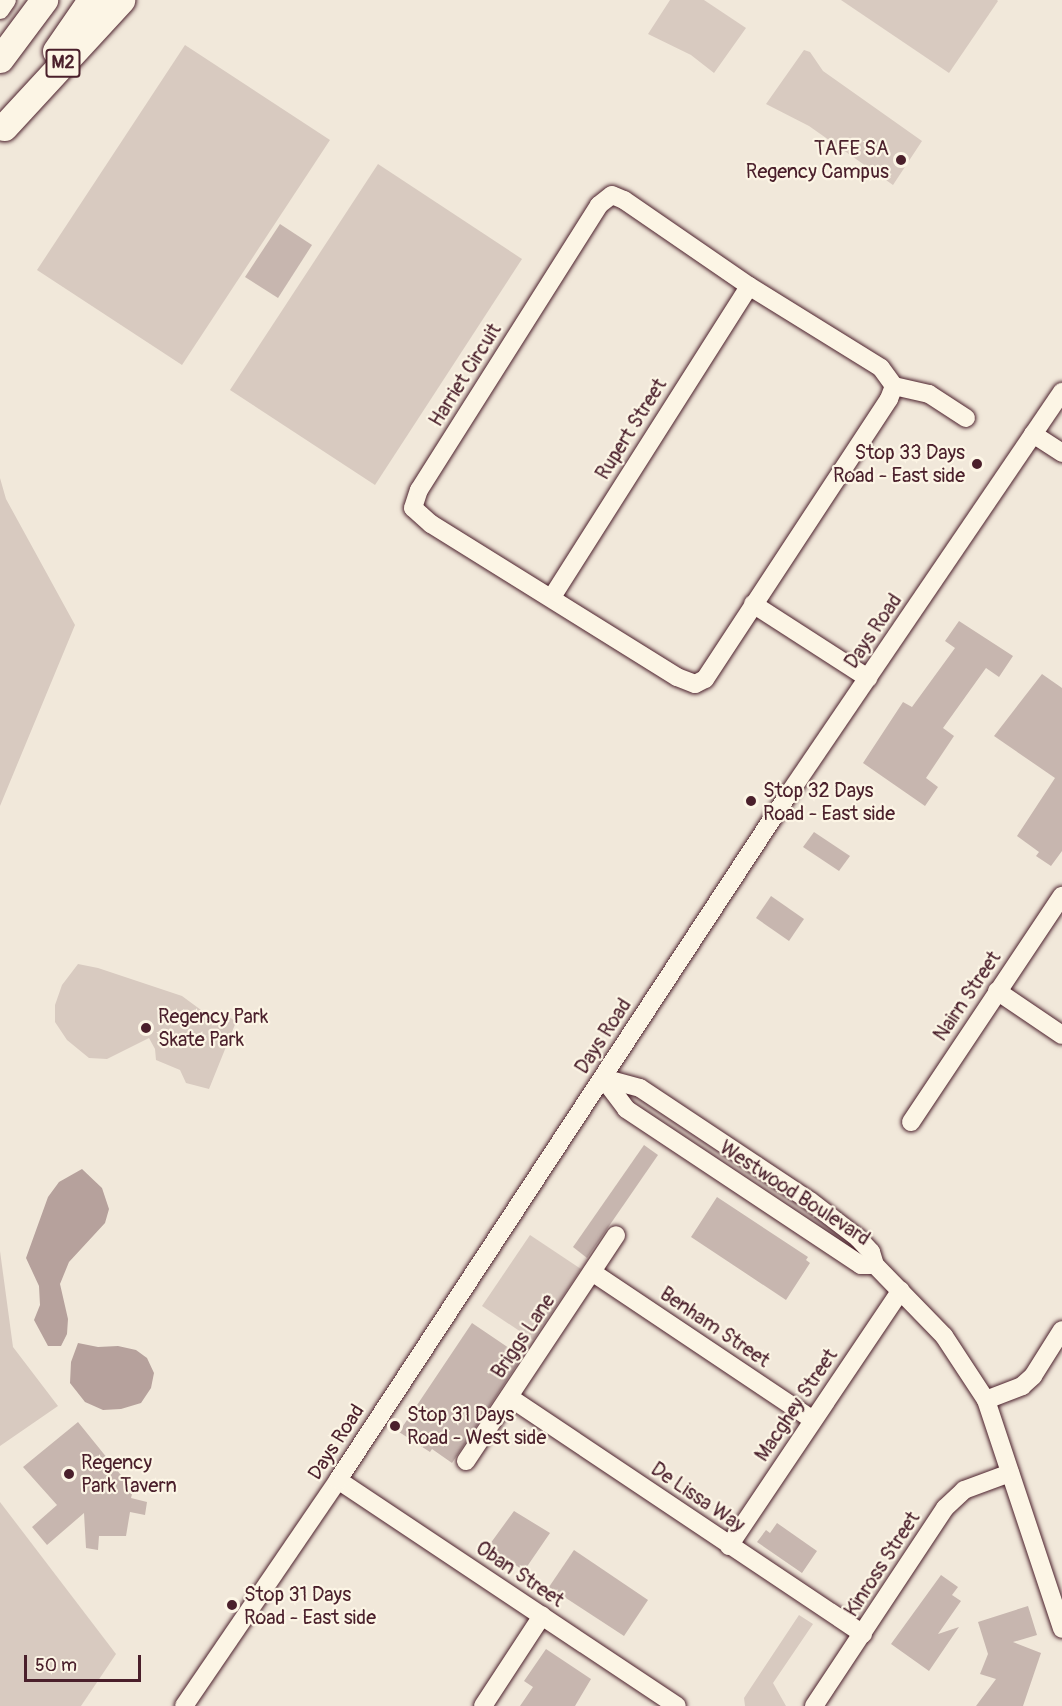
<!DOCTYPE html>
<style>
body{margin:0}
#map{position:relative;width:1062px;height:1706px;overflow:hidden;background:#f1e8da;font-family:Pangolin,sans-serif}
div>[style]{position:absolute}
.green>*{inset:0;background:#d8cac0}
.water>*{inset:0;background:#b6a19c}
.building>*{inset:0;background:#c7b6af}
.roads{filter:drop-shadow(0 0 2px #4a1f2b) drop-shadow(0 0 2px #4a1f2b)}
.minor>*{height:18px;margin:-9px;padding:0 9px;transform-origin:9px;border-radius:9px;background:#fcf5e5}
.highway>*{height:27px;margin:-13.5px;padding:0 13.5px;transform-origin:13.5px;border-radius:13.5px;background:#fcf5e5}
.dots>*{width:16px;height:16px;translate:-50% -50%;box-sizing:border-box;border:3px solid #fcf5e5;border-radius:50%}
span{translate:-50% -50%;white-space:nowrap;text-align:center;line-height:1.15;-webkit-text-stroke:4.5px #fcf5e5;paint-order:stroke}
.shield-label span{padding:2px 4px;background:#fcf5e5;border:2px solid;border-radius:4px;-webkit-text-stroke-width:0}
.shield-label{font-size:18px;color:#4a1f2b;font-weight:700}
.poi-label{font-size:20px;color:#4a1f2b}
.right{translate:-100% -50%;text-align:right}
.left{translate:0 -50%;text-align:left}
.street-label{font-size:20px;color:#4a1f2b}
.scale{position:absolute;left:24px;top:1655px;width:117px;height:27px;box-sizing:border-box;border:3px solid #4a1f2b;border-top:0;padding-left:8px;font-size:18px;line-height:21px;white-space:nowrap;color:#4a1f2b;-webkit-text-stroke:4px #fcf5e5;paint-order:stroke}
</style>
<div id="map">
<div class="green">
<i style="clip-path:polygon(670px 0,704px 0,746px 28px,714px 73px,691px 55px,648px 34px)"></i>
<i style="clip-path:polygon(841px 0,997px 0,998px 1px,949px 73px)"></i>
<i style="clip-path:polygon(185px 45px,330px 140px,182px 365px,37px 270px)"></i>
<i style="clip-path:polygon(804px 50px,810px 52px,823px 71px,922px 141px,893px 185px,809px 126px,766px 104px)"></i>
<i style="clip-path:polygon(378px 164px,522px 259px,375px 485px,230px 390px)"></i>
<i style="clip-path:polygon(0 478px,6px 499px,75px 625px,0 806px)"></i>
<i style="clip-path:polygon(78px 964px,98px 968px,182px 996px,216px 1021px,227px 1015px,236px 1022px,209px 1089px,186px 1083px,180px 1070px,156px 1060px,155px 1049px,149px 1038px,107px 1059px,89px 1058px,67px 1040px,55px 1022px,55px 1005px,62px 985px)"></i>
<i style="clip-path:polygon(530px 1235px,581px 1269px,533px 1340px,482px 1306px)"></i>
<i style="clip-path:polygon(0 1251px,13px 1347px,58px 1406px,0 1446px)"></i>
<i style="clip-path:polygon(0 1502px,116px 1654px,81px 1706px,0 1706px)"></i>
<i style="clip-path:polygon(799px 1615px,813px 1624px,773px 1683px,786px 1706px,745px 1706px,744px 1698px)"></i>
</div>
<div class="water">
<i style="clip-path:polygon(82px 1169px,102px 1188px,109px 1209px,105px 1223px,69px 1262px,60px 1284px,68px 1319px,67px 1334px,61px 1346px,48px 1346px,34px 1320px,40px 1305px,39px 1286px,26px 1258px,48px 1197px,59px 1182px)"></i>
<i style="clip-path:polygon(78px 1343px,98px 1347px,118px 1346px,136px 1350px,147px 1358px,154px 1373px,151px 1388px,141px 1403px,121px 1409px,103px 1410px,85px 1402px,70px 1383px,71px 1362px)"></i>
</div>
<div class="building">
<i style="clip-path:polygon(280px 224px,312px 245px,278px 298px,245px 277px)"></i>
<i style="clip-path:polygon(959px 621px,1013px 656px,999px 677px,986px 668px,943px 728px,954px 736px,926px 778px,938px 787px,925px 806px,863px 763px,903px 702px,912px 707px,955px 648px,945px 641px)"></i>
<i style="clip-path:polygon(1042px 674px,1062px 688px,1062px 851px,1051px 866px,1036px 856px,1039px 852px,1017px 836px,1055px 778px,994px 736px)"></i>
<i style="clip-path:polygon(814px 832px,850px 856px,839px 871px,803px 847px)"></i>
<i style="clip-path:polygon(771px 896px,804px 919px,789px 941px,756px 918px)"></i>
<i style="clip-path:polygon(644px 1145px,658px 1155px,587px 1258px,573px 1247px)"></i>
<i style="clip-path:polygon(717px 1197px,808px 1257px,806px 1260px,810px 1263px,786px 1300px,691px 1237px)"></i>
<i style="clip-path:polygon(472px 1323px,522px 1357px,452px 1463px,432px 1449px,430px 1452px,399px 1432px)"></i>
<i style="clip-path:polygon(78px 1422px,133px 1490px,131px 1498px,147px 1502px,145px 1515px,130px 1512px,126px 1536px,99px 1536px,98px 1550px,86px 1548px,84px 1513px,47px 1545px,32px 1527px,57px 1505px,23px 1467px)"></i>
<i style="clip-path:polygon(514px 1511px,550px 1533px,524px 1571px,494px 1550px,496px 1548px,490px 1544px)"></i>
<i style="clip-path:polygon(777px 1523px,817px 1551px,802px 1573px,757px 1542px,766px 1530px,770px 1533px)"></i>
<i style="clip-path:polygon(574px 1550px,648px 1600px,624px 1636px,549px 1587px)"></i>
<i style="clip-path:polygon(941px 1575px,958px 1587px,952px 1595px,961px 1601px,938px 1634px,959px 1627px,929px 1671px,891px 1644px)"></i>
<i style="clip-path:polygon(1028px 1606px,1037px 1635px,1013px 1642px,1041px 1653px,1023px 1706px,976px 1706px,996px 1679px,980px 1674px,988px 1654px,978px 1622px)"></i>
<i style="clip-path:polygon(546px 1649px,591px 1679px,575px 1706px,520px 1706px,533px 1687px,524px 1681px)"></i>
</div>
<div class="roads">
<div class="minor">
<i style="left:0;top:10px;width:12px;rotate:-55deg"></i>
<i style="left:612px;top:195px;width:13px;rotate:23deg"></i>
<i style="left:624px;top:200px;width:152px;rotate:34.5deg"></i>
<i style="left:749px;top:286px;width:155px;rotate:31.8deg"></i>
<i style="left:881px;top:368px;width:22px;rotate:54deg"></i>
<i style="left:894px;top:386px;width:14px;rotate:111deg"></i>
<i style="left:889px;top:399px;width:335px;rotate:123.3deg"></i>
<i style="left:705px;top:679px;width:11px;rotate:153deg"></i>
<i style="left:695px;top:684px;width:19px;rotate:-159deg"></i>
<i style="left:677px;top:677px;width:290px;rotate:-148.1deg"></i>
<i style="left:431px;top:524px;width:24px;rotate:-138deg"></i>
<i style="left:413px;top:508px;width:19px;rotate:-72deg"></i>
<i style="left:419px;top:490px;width:337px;rotate:-57.7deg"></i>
<i style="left:599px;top:205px;width:16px;rotate:-38deg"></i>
<i style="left:894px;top:386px;width:36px;rotate:13deg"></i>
<i style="left:929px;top:394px;width:44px;rotate:33deg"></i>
<i style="left:1033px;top:434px;width:35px;rotate:33deg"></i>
<i style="left:552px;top:597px;width:368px;rotate:-57.6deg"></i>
<i style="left:753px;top:604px;width:137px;rotate:32.8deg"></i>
<i style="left:997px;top:991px;width:78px;rotate:34.1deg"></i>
<i style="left:603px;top:1078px;width:38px;rotate:15deg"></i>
<i style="left:640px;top:1088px;width:204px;rotate:33.6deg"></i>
<i style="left:810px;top:1201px;width:61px;rotate:37.6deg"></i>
<i style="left:858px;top:1238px;width:19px;rotate:47deg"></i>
<i style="left:871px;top:1252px;width:14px;rotate:73deg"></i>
<i style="left:603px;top:1078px;width:39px;rotate:53deg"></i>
<i style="left:626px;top:1109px;width:282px;rotate:33.6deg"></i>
<i style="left:861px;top:1265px;width:14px"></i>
<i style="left:911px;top:1122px;width:272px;rotate:-56.3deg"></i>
<i style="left:875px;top:1265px;width:99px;rotate:45.8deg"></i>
<i style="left:944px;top:1336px;width:77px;rotate:56.7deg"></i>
<i style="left:986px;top:1400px;width:241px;rotate:71.6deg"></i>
<i style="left:592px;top:1272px;width:266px;rotate:33.8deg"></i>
<i style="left:509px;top:1397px;width:426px;rotate:33.8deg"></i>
<i style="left:986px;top:1400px;width:39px;rotate:-21deg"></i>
<i style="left:1022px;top:1386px;width:15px;rotate:-42deg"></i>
<i style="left:1033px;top:1376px;width:54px;rotate:-57.8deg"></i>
<i style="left:466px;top:1461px;width:271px;rotate:-56.4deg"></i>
<i style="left:338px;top:1480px;width:407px;rotate:33.7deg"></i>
<i style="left:729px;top:1546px;width:308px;rotate:-56.1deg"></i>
<i style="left:184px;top:1706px;width:273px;rotate:-55.7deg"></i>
<i style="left:338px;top:1480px;width:823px;rotate:-56.7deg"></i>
<i style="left:790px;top:792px;width:484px;rotate:-55.8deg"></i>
<i style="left:483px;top:1706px;width:108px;rotate:-56.8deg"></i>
<i style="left:814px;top:1706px;width:237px;rotate:-56.5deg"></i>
<i style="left:945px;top:1508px;width:26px;rotate:-43deg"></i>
<i style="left:964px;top:1490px;width:49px;rotate:-20.3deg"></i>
</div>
<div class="highway">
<i style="left:56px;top:51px;width:62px;rotate:-55.5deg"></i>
<i style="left:0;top:59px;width:74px;rotate:-53.3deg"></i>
<i style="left:4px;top:127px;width:173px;rotate:-47.3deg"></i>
</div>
</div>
<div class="dots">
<i style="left:901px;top:160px;background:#4a1f2b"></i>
<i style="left:977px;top:464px;background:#4a1f2b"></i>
<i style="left:751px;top:801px;background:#4a1f2b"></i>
<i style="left:146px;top:1028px;background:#4a1f2b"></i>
<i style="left:395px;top:1426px;background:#4a1f2b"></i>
<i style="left:69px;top:1474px;background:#4a1f2b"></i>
<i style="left:232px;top:1605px;background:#4a1f2b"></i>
</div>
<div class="shield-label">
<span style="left:63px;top:63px">M2</span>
</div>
<div class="poi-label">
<span class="right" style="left:889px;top:160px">TAFE SA<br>Regency Campus</span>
<span class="right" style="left:965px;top:464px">Stop 33 Days<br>Road - East side</span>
<span class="left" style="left:763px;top:802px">Stop 32 Days<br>Road - East side</span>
<span class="left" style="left:158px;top:1028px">Regency Park<br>Skate Park</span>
<span class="left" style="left:407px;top:1426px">Stop 31 Days<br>Road - West side</span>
<span class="left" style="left:81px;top:1474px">Regency<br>Park Tavern</span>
<span class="left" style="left:244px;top:1606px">Stop 31 Days<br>Road - East side</span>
</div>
<div class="street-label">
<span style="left:465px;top:375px;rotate:-58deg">Harriet Circuit</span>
<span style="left:631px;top:429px;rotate:-58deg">Rupert Street</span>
<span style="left:873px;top:631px;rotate:-56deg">Days Road</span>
<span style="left:967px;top:996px;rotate:-56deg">Nairn Street</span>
<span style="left:603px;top:1036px;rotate:-57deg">Days Road</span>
<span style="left:795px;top:1193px;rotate:33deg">Westwood Boulevard</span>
<span style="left:715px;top:1327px;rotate:34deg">Benham Street</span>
<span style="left:523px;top:1336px;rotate:-56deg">Briggs Lane</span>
<span style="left:796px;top:1405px;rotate:-56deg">Macghey Street</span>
<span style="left:336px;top:1442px;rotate:-57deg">Days Road</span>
<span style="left:698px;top:1497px;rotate:34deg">De Lissa Way</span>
<span style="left:882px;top:1564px;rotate:-57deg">Kinross Street</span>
<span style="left:520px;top:1574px;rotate:34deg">Oban Street</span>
</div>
<div class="scale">50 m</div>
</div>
